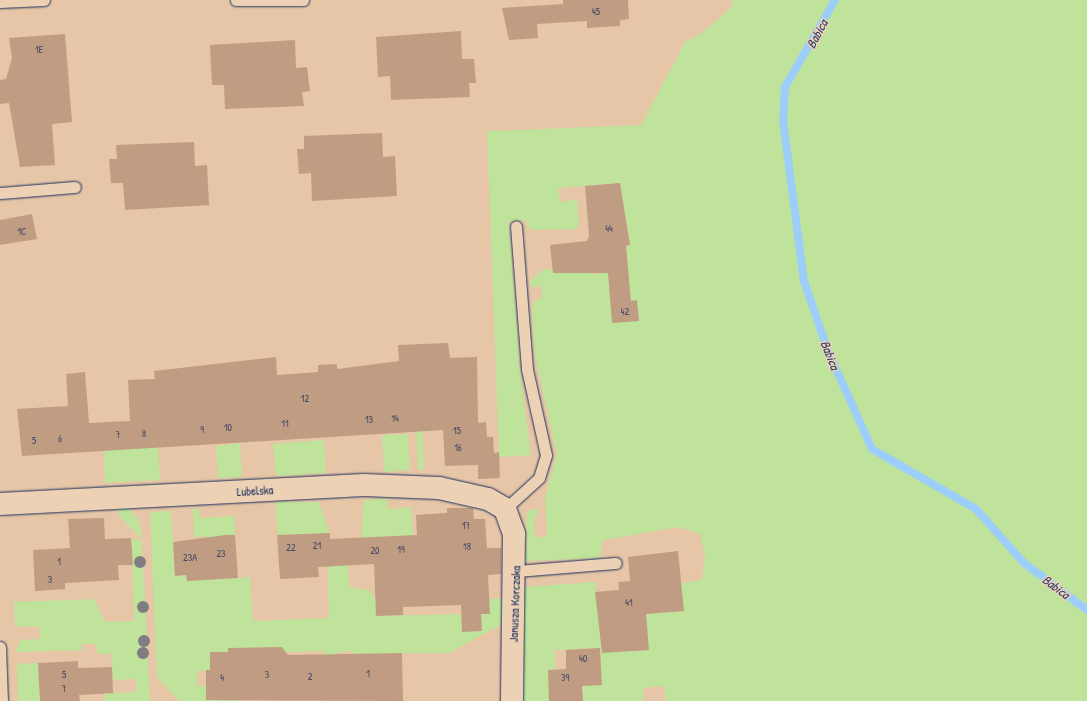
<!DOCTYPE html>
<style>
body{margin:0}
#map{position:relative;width:1087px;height:701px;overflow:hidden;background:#e6c6a6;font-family:"Patrick Hand",sans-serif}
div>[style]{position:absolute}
.green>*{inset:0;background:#c0e39c}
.stream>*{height:8px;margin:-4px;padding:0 4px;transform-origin:4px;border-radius:4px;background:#9dcefa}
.building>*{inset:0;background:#c09d82}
.roads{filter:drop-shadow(0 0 1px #1b2f5e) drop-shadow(0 0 1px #1b2f5e)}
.lane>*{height:11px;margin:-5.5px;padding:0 5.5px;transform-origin:5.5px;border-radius:5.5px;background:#edd1b4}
.street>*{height:22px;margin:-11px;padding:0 11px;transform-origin:11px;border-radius:11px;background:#edd1b4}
.trees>*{width:12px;height:12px;margin:-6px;border-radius:50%;background:#807d82}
span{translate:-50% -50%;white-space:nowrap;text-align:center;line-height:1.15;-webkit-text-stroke:3px #edd1b4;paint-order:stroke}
.number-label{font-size:10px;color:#444a67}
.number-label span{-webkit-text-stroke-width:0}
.street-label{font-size:12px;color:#1b2f5e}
.water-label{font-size:13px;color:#283f6e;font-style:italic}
</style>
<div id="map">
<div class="green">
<i style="clip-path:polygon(732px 0,1087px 0,1087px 701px,666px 701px,664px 686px,643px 688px,644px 701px,583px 701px,582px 686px,602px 685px,600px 648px,555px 650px,556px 669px,548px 670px,549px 701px,522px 701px,524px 587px,596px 582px,598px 619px,684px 611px,681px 583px,702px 580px,705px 555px,700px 534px,679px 527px,603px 540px,600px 558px,526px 561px,527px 511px,537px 508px,538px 516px,534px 517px,535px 537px,547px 537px,545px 497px,557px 454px,534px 351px,532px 309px,535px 300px,542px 298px,542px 287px,531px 287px,530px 281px,543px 270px,552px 269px,553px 273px,591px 270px,592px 274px,628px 271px,626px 245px,630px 245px,620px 183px,558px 188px,560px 202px,577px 199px,579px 224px,576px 229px,534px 230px,527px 227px,526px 220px,509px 222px,520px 370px,531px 455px,499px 457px,487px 131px,641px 125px,685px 42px,702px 33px,731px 8px)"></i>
<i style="clip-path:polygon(415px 405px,422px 405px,424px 470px,418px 470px)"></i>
<i style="clip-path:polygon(408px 434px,410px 470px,384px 472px,382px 435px)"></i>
<i style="clip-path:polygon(324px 440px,326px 473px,276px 476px,273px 444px)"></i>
<i style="clip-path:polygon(240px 443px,242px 477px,218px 478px,216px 446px)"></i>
<i style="clip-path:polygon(158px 446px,160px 480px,105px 483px,104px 449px)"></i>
<i style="clip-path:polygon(387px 498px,388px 509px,411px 507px,413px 536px,361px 538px,364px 500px)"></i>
<i style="clip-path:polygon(276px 502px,319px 502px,330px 533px,277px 535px)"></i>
<i style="clip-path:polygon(126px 505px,139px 520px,142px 539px,119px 516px,117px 506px)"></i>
<i style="clip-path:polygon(193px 509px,199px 509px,200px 518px,234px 516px,235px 535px,205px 540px,205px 536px,194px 537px)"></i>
<i style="clip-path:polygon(171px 511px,175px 576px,186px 575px,187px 581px,250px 577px,253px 621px,329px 618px,328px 567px,348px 563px,349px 587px,369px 590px,377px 602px,375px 616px,467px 614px,489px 599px,506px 598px,504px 623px,449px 653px,388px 653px,388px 662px,347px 651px,325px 656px,324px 651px,287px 652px,287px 656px,228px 648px,228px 652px,210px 652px,210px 670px,197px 671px,197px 686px,206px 686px,206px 700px,238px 695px,239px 701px,179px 701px,157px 677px,150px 512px)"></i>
<i style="clip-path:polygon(131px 538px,142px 541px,150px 701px,104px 701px,104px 694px,136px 692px,136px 679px,113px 680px,111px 654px,98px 654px,96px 644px,82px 644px,82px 650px,16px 652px,20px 640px,40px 639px,39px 627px,15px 626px,14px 602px,94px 599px,105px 622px,134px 621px)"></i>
<i style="clip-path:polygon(38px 663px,40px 701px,18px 701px,17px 664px)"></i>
</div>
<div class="stream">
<i style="left:835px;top:0;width:100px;rotate:119.9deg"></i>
<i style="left:785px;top:87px;width:33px;rotate:93deg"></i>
<i style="left:783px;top:120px;width:162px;rotate:82.6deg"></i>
<i style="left:804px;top:281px;width:74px;rotate:71.1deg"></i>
<i style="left:828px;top:351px;width:107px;rotate:65.8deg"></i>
<i style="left:872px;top:449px;width:120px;rotate:30deg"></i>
<i style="left:976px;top:509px;width:72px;rotate:48.4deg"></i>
<i style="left:1024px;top:563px;width:79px;rotate:36.7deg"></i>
</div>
<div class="building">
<i style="clip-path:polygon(563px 0,628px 0,629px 19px,620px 20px,620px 26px,587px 28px,587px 21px,537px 24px,538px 38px,509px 40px,502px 8px,563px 4px)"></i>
<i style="clip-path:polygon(461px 31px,462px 59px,474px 59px,476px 83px,469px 83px,470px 97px,391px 100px,390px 76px,378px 77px,376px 37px)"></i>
<i style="clip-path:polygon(65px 34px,72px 122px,52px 124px,55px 165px,20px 167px,9px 103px,0 104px,0 80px,6px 79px,12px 58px,9px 38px)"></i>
<i style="clip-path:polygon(295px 40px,296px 68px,307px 67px,310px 91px,302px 92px,304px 106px,225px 109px,224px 85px,212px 85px,210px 45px)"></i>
<i style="clip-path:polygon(382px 133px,383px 157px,395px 156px,397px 196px,312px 201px,311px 173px,299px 174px,297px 149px,304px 149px,304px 136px)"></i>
<i style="clip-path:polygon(194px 142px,195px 166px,207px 165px,209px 205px,125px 210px,123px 183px,111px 183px,109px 159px,117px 159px,116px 145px)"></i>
<i style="clip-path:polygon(620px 183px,630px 245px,626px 246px,631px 301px,637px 300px,639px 321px,612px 323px,608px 273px,553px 273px,550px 245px,587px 241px,589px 236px,585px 186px)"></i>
<i style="clip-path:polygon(32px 214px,37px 239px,0 245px,0 220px)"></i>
<i style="clip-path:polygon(448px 343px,450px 358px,477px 357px,478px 423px,486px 422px,487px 437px,493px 437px,494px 453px,499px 452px,500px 478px,478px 479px,478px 465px,445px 466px,443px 430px,22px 456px,17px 409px,68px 406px,66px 374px,85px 372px,89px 423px,130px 421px,128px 380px,155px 379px,154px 371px,276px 357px,277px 375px,318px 372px,318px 365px,337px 364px,337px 369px,399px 361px,398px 345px)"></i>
<i style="clip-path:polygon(447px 508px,473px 508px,474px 519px,485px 519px,487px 548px,501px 548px,501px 574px,488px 575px,490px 614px,481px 614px,482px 631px,462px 632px,461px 605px,403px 607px,403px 615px,376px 616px,374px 564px,318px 567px,319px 577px,280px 579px,277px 535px,330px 533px,330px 539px,417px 535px,416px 515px,447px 513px)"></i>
<i style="clip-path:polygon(104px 518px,105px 539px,131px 538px,133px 565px,118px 565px,119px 580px,65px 583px,65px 589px,35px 591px,33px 550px,70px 548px,68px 519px)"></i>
<i style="clip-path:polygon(225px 535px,235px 535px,238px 578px,187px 581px,186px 575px,175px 576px,173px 542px)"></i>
<i style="clip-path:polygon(678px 551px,684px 611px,646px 614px,649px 650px,602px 653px,595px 592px,619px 590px,618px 582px,630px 581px,628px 557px)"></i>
<i style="clip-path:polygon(282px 647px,288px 655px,402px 653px,403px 701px,206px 700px,206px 670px,210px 670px,210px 652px,228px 652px,228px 648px)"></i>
<i style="clip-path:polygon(600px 648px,602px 685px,582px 686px,583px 701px,549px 701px,548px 670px,566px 669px,566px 650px)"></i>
<i style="clip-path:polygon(78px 661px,78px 668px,112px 667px,113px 693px,79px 695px,80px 701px,40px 701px,38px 663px)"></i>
</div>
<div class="roads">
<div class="lane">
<i style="left:236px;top:0;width:67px"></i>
<i style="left:0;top:2px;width:44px;rotate:-2.6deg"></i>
<i style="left:0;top:193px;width:75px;rotate:-4.6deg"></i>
<i style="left:505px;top:509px;width:46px;rotate:-42.4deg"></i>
<i style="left:539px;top:478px;width:24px;rotate:-73deg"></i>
<i style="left:546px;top:455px;width:88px;rotate:-102.5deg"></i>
<i style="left:527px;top:369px;width:143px;rotate:-94.4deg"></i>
<i style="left:516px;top:571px;width:100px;rotate:-4.6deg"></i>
<i style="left:0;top:647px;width:54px;rotate:87.9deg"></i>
</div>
<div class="street">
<i style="left:0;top:504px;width:364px;rotate:-3deg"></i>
<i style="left:364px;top:485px;width:75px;rotate:2.3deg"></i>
<i style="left:439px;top:488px;width:50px;rotate:12.7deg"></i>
<i style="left:488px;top:499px;width:20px;rotate:30deg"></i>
<i style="left:505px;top:509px;width:27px;rotate:70deg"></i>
<i style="left:514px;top:534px;width:167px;rotate:90.7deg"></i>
</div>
</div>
<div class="trees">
<i style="left:140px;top:562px"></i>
<i style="left:143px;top:607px"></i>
<i style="left:144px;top:641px"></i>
<i style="left:143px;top:653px"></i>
</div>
<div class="number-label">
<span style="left:596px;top:12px">45</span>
<span style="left:39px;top:50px">1E</span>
<span style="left:609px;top:229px">44</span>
<span style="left:22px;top:232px">1C</span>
<span style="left:625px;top:312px">42</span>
<span style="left:305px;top:399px">12</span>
<span style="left:395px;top:419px">14</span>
<span style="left:369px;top:420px">13</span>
<span style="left:285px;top:424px">11</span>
<span style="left:228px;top:428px">10</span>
<span style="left:202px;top:430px">9</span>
<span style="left:457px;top:431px">15</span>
<span style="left:144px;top:434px">8</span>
<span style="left:118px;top:435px">7</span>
<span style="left:60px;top:439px">6</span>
<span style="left:34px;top:441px">5</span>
<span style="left:458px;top:448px">16</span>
<span style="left:466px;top:526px">17</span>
<span style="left:317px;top:546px">21</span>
<span style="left:467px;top:547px">18</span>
<span style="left:291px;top:548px">22</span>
<span style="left:401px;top:550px">19</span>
<span style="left:375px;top:551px">20</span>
<span style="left:221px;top:554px">23</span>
<span style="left:190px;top:558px">23A</span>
<span style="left:59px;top:562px">1</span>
<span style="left:50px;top:580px">3</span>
<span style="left:629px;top:603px">41</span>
<span style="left:583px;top:659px">40</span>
<span style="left:368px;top:674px">1</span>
<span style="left:64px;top:675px">5</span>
<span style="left:267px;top:675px">3</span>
<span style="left:310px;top:677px">2</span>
<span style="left:222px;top:678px">4</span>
<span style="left:565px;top:678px">39</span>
<span style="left:64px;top:689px">7</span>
</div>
<div class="street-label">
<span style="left:255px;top:491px;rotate:-3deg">Lubelska</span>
<span style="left:515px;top:604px;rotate:-88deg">Janusza Korczaka</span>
</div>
<div class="water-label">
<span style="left:817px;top:34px;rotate:-62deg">Babica</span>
<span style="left:830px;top:355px;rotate:68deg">Babica</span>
<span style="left:1056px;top:587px;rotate:37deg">Babica</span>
</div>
</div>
